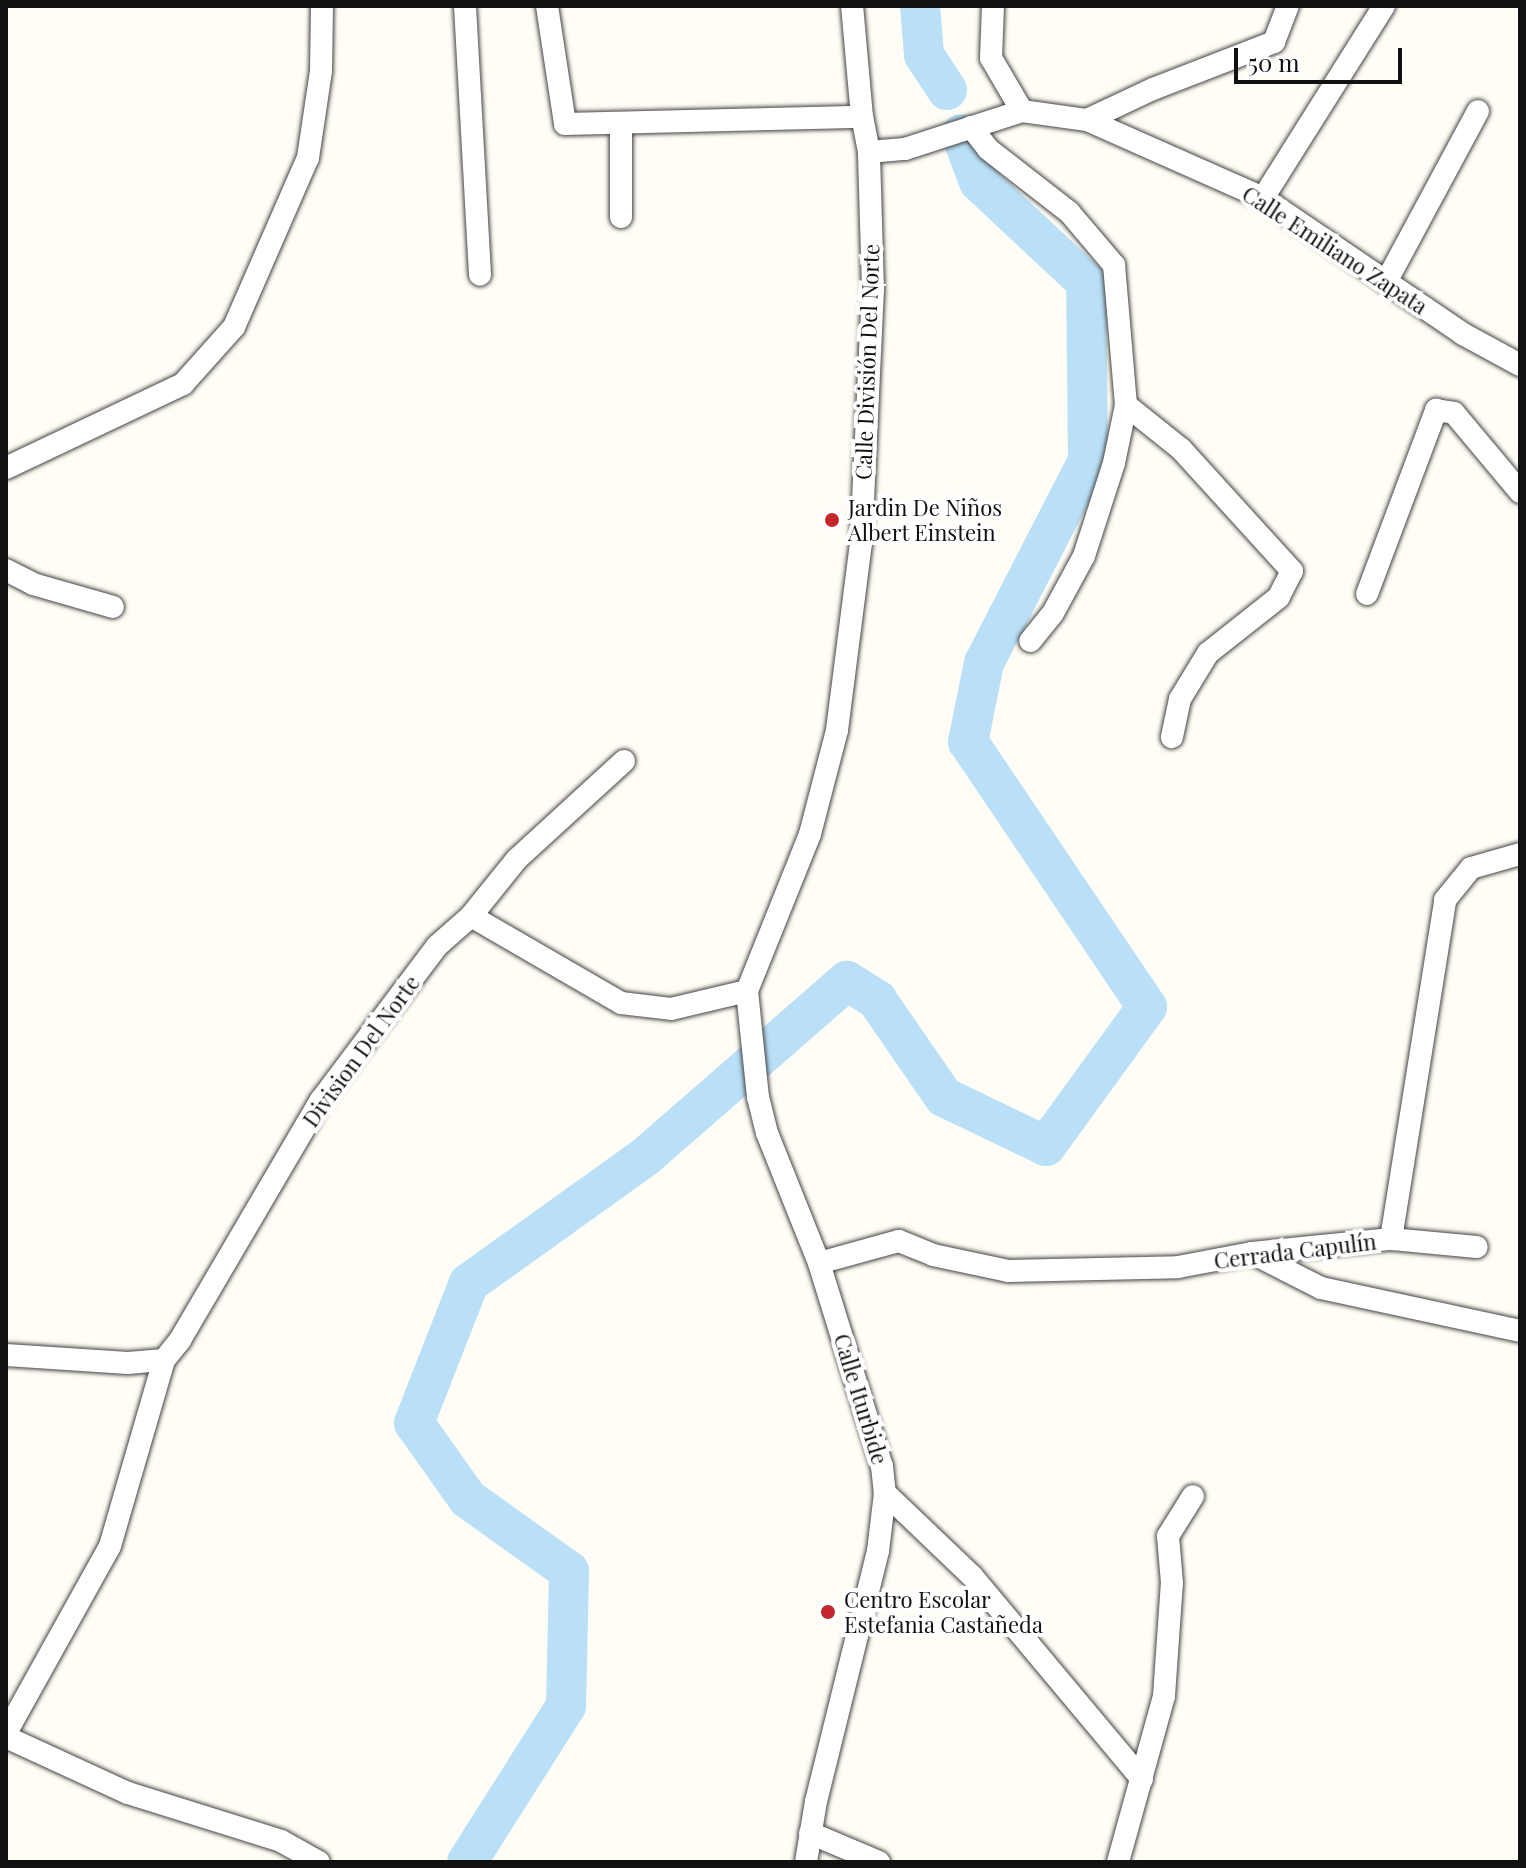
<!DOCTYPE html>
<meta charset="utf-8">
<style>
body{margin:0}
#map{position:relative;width:1526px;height:1868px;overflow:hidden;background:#fffdf5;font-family:"Playfair Display",serif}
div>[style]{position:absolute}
.river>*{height:40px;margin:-20px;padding:0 20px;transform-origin:20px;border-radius:20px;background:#b9e0f7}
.roads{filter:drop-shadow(0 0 2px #444) drop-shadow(0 0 2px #444)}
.minor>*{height:22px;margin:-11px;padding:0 11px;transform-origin:11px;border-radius:11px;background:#fff}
.dots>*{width:22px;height:22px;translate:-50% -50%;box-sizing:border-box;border:4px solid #fff;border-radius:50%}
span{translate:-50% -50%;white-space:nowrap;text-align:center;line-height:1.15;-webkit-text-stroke:8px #fff;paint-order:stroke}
.street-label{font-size:22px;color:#111}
.poi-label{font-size:22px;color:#111}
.left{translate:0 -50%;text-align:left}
.frame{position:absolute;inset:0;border:8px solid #111;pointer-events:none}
.scale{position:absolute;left:1234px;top:48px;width:168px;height:36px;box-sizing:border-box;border:4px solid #111;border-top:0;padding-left:10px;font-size:24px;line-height:28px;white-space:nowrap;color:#111;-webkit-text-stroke:6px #fff;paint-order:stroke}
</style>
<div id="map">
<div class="river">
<i style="left:920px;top:6px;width:49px;rotate:85.3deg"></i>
<i style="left:924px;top:55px;width:42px;rotate:56.7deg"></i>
<i style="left:467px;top:1862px;width:185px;rotate:-57.6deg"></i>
<i style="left:566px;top:1706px;width:135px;rotate:-88.7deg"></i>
<i style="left:569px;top:1571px;width:124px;rotate:-144.5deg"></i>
<i style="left:468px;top:1499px;width:93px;rotate:-125.4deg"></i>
<i style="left:414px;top:1423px;width:150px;rotate:-68.6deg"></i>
<i style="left:469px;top:1283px;width:216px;rotate:-35.6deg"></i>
<i style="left:645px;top:1157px;width:268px;rotate:-41.1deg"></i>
<i style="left:847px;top:981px;width:36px;rotate:32deg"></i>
<i style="left:877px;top:1000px;width:118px;rotate:55.4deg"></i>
<i style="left:944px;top:1097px;width:113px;rotate:25.7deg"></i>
<i style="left:1046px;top:1146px;width:172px;rotate:-54deg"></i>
<i style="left:1147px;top:1007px;width:320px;rotate:-124deg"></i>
<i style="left:968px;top:742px;width:81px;rotate:-78.6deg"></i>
<i style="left:984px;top:663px;width:227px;rotate:-62.8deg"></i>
<i style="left:1088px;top:461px;width:179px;rotate:-90.6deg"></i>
<i style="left:1086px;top:282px;width:146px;rotate:-136.9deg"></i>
<i style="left:979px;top:182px;width:51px;rotate:-110.6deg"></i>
</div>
<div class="roads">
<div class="minor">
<i style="left:465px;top:6px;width:269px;rotate:86.8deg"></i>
<i style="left:547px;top:6px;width:119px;rotate:81.3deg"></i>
<i style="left:565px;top:124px;width:297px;rotate:-1.4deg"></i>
<i style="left:993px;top:6px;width:52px;rotate:92.2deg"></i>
<i style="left:991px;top:58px;width:61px;rotate:59.7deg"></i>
<i style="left:1087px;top:120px;width:73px;rotate:-25.2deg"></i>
<i style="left:1153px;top:89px;width:130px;rotate:-21.2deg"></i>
<i style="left:1274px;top:42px;width:39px;rotate:-69deg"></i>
<i style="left:621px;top:125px;width:92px;rotate:90deg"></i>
<i style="left:971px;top:127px;width:28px;rotate:52deg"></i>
<i style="left:988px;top:149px;width:103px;rotate:37.9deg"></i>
<i style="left:1069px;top:212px;width:70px;rotate:49.7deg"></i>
<i style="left:1114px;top:265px;width:141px;rotate:85.1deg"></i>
<i style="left:1126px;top:405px;width:59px;rotate:101.7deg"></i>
<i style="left:1114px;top:463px;width:98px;rotate:107.9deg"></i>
<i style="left:1084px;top:556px;width:65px;rotate:118.5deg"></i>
<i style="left:1053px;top:613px;width:36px;rotate:129deg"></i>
<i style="left:869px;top:152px;width:36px;rotate:-5deg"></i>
<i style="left:905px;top:149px;width:123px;rotate:-18deg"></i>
<i style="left:1022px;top:111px;width:66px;rotate:7.9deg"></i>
<i style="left:1087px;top:120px;width:193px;rotate:23.9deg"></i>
<i style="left:1263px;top:198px;width:242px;rotate:34.2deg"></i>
<i style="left:1463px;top:334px;width:65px;rotate:28.5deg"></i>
<i style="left:1263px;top:198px;width:227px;rotate:-57.8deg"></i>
<i style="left:1386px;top:282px;width:194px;rotate:-61.7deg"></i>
<i style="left:1126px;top:405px;width:70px;rotate:38.7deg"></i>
<i style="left:1181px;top:449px;width:165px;rotate:47.7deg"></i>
<i style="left:1292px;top:571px;width:29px;rotate:117deg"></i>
<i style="left:1279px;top:597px;width:90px;rotate:141.7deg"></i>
<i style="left:1208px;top:653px;width:54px;rotate:121.3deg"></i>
<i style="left:1180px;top:699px;width:39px;rotate:102deg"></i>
<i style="left:6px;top:468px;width:196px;rotate:-25.4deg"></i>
<i style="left:183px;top:384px;width:76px;rotate:-48.2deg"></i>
<i style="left:234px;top:327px;width:184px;rotate:-66.4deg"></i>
<i style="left:308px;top:158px;width:88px;rotate:-81.5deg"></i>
<i style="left:321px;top:71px;width:65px;rotate:-89.1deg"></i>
<i style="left:6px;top:570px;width:30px;rotate:27deg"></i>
<i style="left:33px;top:584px;width:83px;rotate:16deg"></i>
<i style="left:1367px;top:594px;width:197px;rotate:-69.4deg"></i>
<i style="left:1436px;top:410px;width:18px;rotate:9deg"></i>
<i style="left:1454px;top:413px;width:103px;rotate:50.1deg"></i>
<i style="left:471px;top:916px;width:173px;rotate:30.1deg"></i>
<i style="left:621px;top:1003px;width:50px;rotate:6.8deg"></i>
<i style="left:671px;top:1009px;width:78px;rotate:-13.3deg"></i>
<i style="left:747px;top:991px;width:169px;rotate:-68.1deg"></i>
<i style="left:810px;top:834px;width:107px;rotate:-75.4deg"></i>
<i style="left:837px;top:730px;width:189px;rotate:-82.7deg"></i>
<i style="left:861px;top:543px;width:253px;rotate:-87.3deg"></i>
<i style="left:873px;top:290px;width:138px;rotate:-91.7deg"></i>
<i style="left:869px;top:152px;width:36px;rotate:-101deg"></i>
<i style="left:862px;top:117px;width:111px;rotate:-95.1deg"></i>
<i style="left:747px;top:991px;width:107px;rotate:84.1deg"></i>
<i style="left:758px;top:1097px;width:37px;rotate:76deg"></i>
<i style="left:767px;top:1133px;width:140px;rotate:68.2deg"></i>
<i style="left:819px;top:1263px;width:213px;rotate:72.8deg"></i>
<i style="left:882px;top:1466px;width:27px;rotate:84deg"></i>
<i style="left:885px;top:1493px;width:58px;rotate:96.9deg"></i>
<i style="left:878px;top:1551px;width:258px;rotate:103.9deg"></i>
<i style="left:816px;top:1801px;width:62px;rotate:99.3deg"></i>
<i style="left:1391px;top:1239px;width:343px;rotate:-80.9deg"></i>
<i style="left:1445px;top:900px;width:41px;rotate:-50.9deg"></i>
<i style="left:1471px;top:868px;width:51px;rotate:-15.9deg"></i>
<i style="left:1252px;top:1253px;width:77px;rotate:26.9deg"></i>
<i style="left:1321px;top:1288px;width:204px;rotate:12.2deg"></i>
<i style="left:819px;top:1263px;width:83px;rotate:-15.4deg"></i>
<i style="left:899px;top:1241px;width:37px;rotate:22deg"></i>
<i style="left:933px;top:1255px;width:77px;rotate:12deg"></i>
<i style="left:1008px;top:1271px;width:170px;rotate:-1.3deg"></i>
<i style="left:1178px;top:1267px;width:75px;rotate:-10.7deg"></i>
<i style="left:1252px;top:1253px;width:140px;rotate:-5.8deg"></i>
<i style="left:1391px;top:1239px;width:86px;rotate:5.3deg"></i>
<i style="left:6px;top:1355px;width:122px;rotate:3.8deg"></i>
<i style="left:128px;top:1363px;width:36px;rotate:-5deg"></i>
<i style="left:885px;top:1493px;width:120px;rotate:43.7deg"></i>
<i style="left:972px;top:1576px;width:265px;rotate:50.1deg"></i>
<i style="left:6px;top:1733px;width:214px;rotate:-60.9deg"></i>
<i style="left:110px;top:1546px;width:194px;rotate:-73.8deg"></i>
<i style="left:164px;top:1360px;width:26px;rotate:-51deg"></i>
<i style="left:180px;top:1340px;width:278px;rotate:-59.6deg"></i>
<i style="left:321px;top:1100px;width:193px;rotate:-53deg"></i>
<i style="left:437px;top:946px;width:45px;rotate:-41.4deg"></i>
<i style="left:471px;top:916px;width:73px;rotate:-51.1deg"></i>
<i style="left:517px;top:859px;width:145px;rotate:-42.5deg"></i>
<i style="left:6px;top:1737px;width:134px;rotate:24.7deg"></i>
<i style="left:128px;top:1793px;width:160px;rotate:17.4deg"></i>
<i style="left:281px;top:1841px;width:43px;rotate:28.9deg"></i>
<i style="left:810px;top:1833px;width:75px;rotate:22.8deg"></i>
<i style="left:1118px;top:1862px;width:172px;rotate:-74.5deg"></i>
<i style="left:1164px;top:1696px;width:113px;rotate:-86deg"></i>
<i style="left:1172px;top:1583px;width:47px;rotate:-94.9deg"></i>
<i style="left:1168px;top:1536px;width:47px;rotate:-58deg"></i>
</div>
</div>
<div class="dots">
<i style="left:832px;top:520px;background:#c4262e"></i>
<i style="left:828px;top:1612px;background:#c4262e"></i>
</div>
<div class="street-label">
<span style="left:1335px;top:250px;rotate:33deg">Calle Emiliano Zapata</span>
<span style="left:867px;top:362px;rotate:-88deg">Calle División Del Norte</span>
<span style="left:361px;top:1051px;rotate:-54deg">Division Del Norte</span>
<span style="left:1295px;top:1251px;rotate:-7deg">Cerrada Capulín</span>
<span style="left:861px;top:1399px;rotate:73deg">Calle Iturbide</span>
</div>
<div class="poi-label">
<span class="left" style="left:848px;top:520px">Jardin De Niños<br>Albert Einstein</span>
<span class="left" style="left:844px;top:1612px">Centro Escolar<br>Estefania Castañeda</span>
</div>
<div class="frame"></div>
<div class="scale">50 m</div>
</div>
